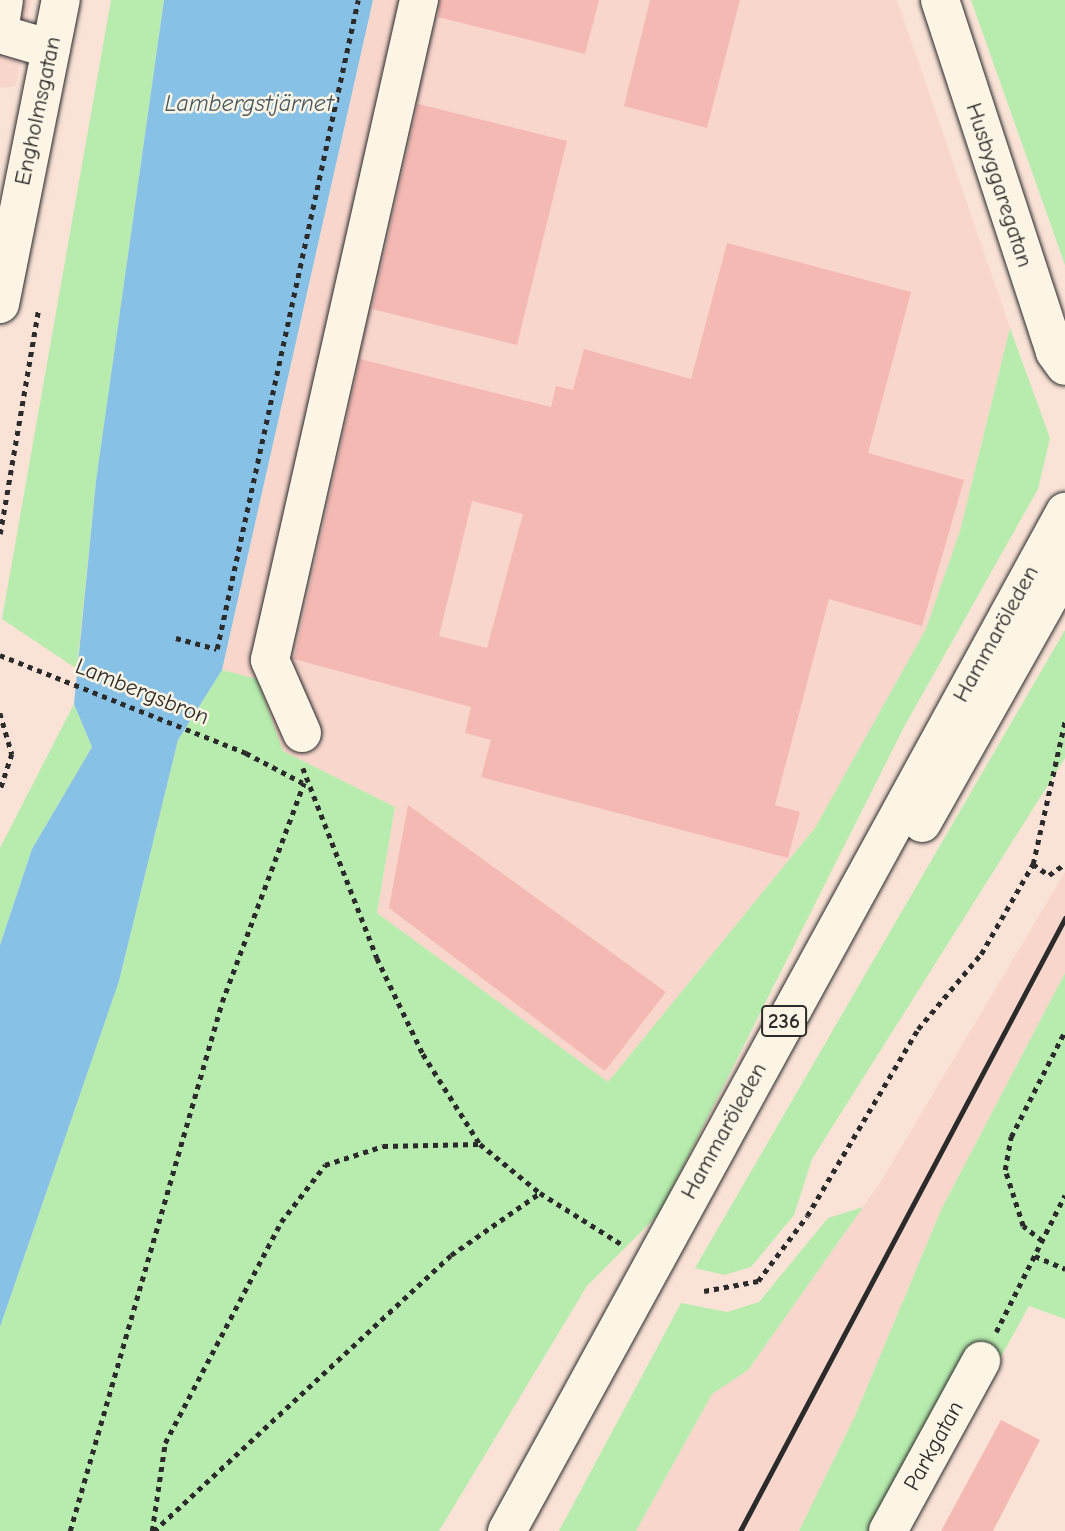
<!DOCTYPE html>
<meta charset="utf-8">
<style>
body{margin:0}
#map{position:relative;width:1065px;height:1531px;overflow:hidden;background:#fae3d6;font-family:"Comic Neue",sans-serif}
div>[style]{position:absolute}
.built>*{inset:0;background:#f8d6cc}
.green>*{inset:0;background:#b7ecae}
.water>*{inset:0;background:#87c2e6}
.building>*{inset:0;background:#f5b9b3}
.path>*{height:4.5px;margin-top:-2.25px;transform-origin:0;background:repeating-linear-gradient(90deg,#2b2b2b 0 5px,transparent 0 10px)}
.roads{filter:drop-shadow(0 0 2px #2b2b2b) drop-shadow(0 0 2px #2b2b2b)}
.minor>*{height:38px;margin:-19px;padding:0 19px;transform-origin:19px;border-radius:19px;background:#fcf5e5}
.major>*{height:38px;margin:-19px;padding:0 19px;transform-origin:19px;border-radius:19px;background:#fcf5e5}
.rail>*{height:5px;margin:-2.5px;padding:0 2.5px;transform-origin:2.5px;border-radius:2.5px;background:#2b2b2b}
span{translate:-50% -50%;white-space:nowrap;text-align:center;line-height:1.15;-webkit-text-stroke:5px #fcf5e5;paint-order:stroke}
.shield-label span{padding:2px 5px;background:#fcf5e5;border:2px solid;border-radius:5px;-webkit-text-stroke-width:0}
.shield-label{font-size:21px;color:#2b2b2b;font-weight:700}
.street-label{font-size:23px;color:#2b2b2b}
.water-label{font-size:24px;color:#475863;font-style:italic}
</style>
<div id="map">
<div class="built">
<i style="clip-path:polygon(0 0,31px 0,16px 86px,0 88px)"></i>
<i style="clip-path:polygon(373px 0,897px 0,1010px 328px,960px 531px,927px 629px,815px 828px,608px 1082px,377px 913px,395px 807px,283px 751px,257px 679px,222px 670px)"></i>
<i style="clip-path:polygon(1065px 872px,1065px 973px,941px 1210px,855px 1416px,799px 1531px,636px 1531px,712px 1394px,748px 1370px,880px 1183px)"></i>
</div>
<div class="green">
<i style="clip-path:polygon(111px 0,164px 0,96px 481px,77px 669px,2px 619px)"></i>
<i style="clip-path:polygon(971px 0,1065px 0,1065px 265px)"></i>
<i style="clip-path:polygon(1010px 328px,1050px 438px,1038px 489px,904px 727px,659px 1214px,587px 1286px,439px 1531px,0 1531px,0 1327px,119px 981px,178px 740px,222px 670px,257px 679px,283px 751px,395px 807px,377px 913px,608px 1082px,815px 828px,926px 629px,960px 531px)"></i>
<i style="clip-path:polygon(1065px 630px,1065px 758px,812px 1159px,794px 1215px,751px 1267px,724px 1275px,695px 1268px)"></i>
<i style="clip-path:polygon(74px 704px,92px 747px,32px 849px,0 945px,0 848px)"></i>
<i style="clip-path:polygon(1065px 973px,1065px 1319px,1029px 1306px,905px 1531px,799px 1531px,855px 1416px,941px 1210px)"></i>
<i style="clip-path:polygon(863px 1207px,748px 1370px,712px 1394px,636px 1531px,559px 1531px,681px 1303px,727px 1312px,759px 1302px,828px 1218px)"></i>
</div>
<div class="water">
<i style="clip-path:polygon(164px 0,373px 0,222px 670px,178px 740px,119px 981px,0 1327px,0 945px,32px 849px,92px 747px,74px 704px,96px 481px)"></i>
</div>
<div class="building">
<i style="clip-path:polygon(440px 0,599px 0,585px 54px,438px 17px)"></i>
<i style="clip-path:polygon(650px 0,740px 0,707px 128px,624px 106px)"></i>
<i style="clip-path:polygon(418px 104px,567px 141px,517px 345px,372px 309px)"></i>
<i style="clip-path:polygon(evenodd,727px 243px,911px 292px,868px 453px,964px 480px,922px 626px,829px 599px,775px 805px,800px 812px,788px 858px,481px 777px,491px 740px,465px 733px,471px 707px,294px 659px,360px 359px,551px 407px,556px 386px,573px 390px,584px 349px,691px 379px,727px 243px,472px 501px,523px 514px,487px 648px,439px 636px,472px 501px)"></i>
<i style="clip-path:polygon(408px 805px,666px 992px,605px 1071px,389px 908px)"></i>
<i style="clip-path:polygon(1001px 1420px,1040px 1440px,993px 1531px,941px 1531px)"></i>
</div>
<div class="path">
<i style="left:0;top:534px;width:226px;rotate:-80.3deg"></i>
<i style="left:176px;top:638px;width:42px;rotate:15deg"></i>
<i style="left:217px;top:649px;width:664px;rotate:-77.74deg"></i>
<i style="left:0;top:655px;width:265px;rotate:21.7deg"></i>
<i style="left:246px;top:753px;width:64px;rotate:27.8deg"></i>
<i style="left:0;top:713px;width:43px;rotate:73.7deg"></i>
<i style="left:12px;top:754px;width:38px;rotate:108deg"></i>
<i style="left:303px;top:768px;width:204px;rotate:68.7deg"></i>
<i style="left:377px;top:958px;width:106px;rotate:64.4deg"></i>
<i style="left:423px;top:1054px;width:107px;rotate:57.7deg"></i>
<i style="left:480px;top:1144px;width:77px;rotate:39.2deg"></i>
<i style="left:540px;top:1193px;width:98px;rotate:32.1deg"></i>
<i style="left:1033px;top:864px;width:147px;rotate:-77.4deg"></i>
<i style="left:1042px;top:1241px;width:24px;rotate:-142deg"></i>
<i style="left:1023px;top:1226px;width:59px;rotate:-107.8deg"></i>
<i style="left:1005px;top:1170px;width:34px;rotate:-80deg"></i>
<i style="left:1011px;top:1137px;width:119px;rotate:-63deg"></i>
<i style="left:1035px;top:1256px;width:33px;rotate:23deg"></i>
<i style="left:704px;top:1291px;width:55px;rotate:-10.5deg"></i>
<i style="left:758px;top:1281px;width:81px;rotate:-53deg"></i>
<i style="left:807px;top:1216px;width:217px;rotate:-59.3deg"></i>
<i style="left:918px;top:1029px;width:98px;rotate:-50deg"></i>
<i style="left:981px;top:954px;width:104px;rotate:-60deg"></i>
<i style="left:1033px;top:864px;width:19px;rotate:35deg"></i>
<i style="left:1049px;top:875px;width:19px;rotate:-35deg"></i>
<i style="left:996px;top:1332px;width:153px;rotate:-63.3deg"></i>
<i style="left:70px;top:1531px;width:550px;rotate:-73.97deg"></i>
<i style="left:222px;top:1002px;width:234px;rotate:-69.5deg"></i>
<i style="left:152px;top:1531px;width:89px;rotate:-81.6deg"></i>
<i style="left:165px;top:1443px;width:250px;rotate:-62.3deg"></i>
<i style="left:281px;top:1222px;width:72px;rotate:-52.3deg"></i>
<i style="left:325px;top:1165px;width:61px;rotate:-18.1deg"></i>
<i style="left:383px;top:1146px;width:96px;rotate:-1.2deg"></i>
<i style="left:154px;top:1531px;width:405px;rotate:-42.9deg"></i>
<i style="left:451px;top:1255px;width:108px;rotate:-34.9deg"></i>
</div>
<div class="roads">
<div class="minor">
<i style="left:940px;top:0;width:370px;rotate:71.9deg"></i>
<i style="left:1055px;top:352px;width:17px;rotate:54deg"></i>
<i style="left:0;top:25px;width:25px;rotate:-81deg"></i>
<i style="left:0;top:34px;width:53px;rotate:16.4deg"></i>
<i style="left:0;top:304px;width:310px;rotate:-78.7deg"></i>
<i style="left:302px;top:733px;width:80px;rotate:-113.7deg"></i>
<i style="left:270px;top:660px;width:677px;rotate:-77.28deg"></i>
<i style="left:888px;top:1531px;width:194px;rotate:-61.3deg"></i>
</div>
<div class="major">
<i style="left:922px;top:823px;width:291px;rotate:-60.6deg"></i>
<i style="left:507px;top:1531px;width:1162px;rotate:-61.3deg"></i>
</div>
</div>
<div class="rail">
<i style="left:740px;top:1531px;width:694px;rotate:-62.07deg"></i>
</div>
<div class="shield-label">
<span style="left:784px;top:1021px">236</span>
</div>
<div class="street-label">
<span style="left:38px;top:111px;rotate:-78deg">Engholmsgatan</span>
<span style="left:999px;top:185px;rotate:72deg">Husbyggaregatan</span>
<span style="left:996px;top:634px;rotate:-61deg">Hammaröleden</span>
<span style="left:142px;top:692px;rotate:22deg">Lambergsbron</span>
<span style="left:724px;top:1131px;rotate:-61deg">Hammaröleden</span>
<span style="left:934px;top:1446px;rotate:-61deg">Parkgatan</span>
</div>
<div class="water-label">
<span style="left:249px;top:104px">Lambergstjärnet</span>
</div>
</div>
